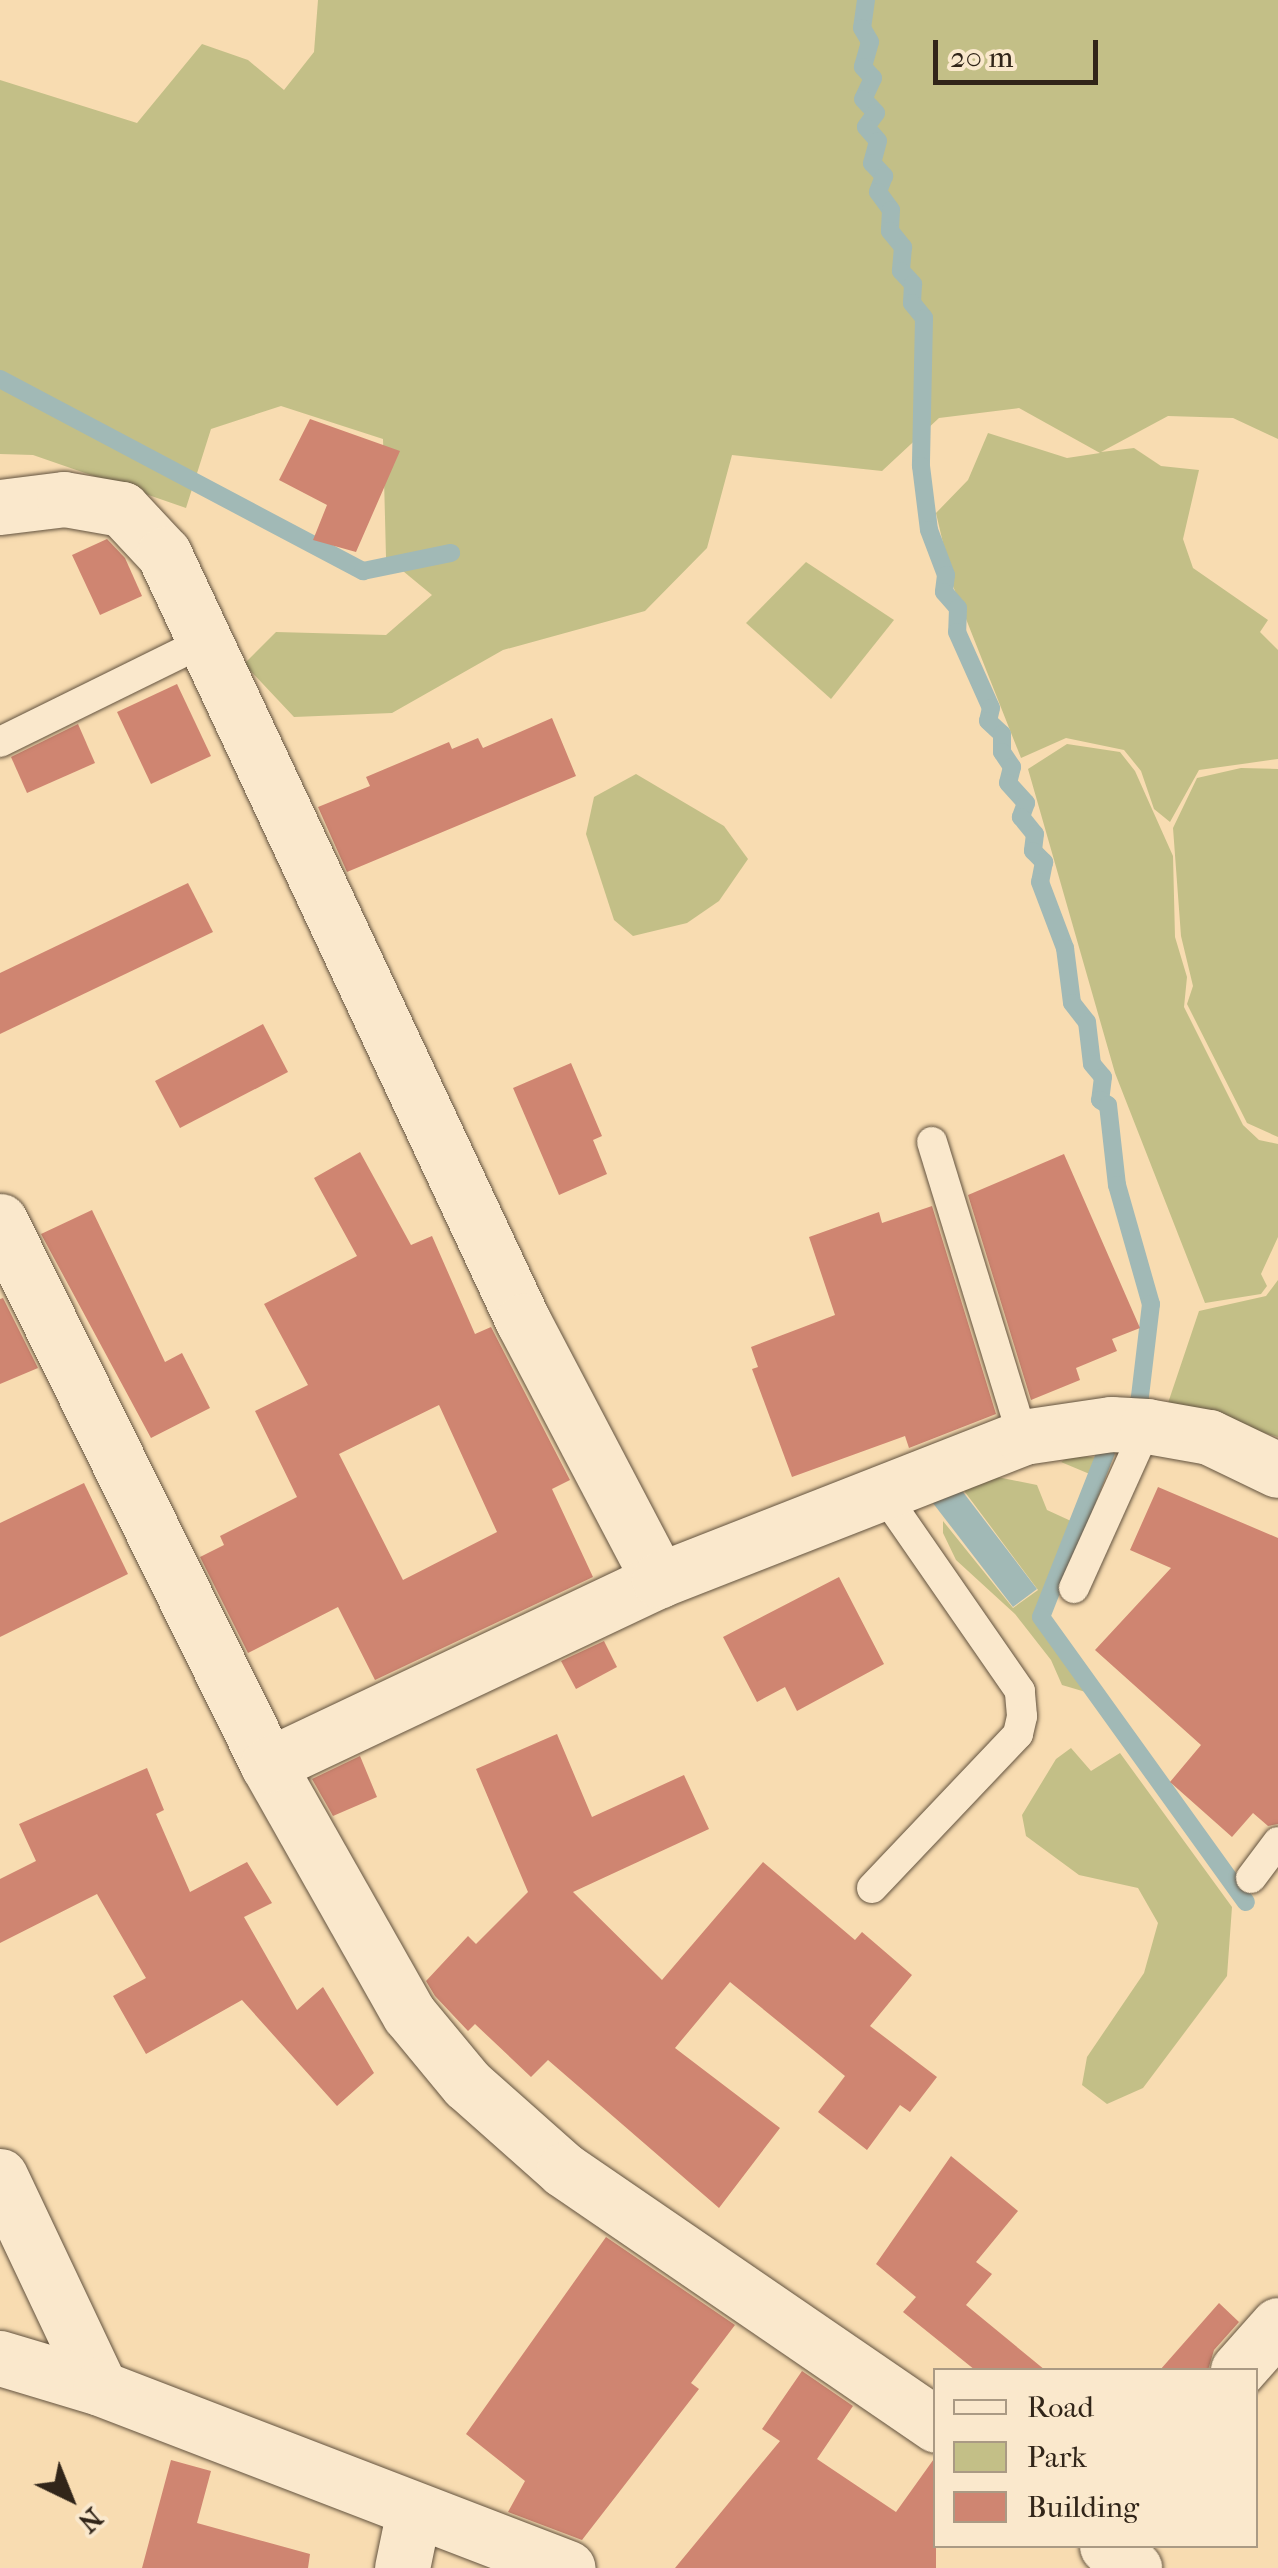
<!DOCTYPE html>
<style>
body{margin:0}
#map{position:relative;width:1278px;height:2568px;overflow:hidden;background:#f8dcb1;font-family:"IM FELL French Canon",serif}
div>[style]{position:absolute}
.green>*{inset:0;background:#c3bf87}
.water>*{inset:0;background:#a1b9b6}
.stream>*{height:18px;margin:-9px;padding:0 9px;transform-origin:9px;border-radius:9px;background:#a1b9b6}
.building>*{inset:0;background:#cf8571}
.roads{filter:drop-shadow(0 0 2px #63533f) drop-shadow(0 0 2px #63533f)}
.lane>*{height:30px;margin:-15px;padding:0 15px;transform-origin:15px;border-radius:15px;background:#fae8cc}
.street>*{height:55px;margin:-27.5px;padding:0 27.5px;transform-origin:27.5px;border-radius:27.5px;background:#fae8cc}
.secondary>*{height:55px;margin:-27.5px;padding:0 27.5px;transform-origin:27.5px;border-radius:27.5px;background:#fae8cc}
span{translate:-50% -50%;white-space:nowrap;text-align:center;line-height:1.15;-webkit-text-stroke:9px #fae8cc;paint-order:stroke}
.legend{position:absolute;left:933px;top:2368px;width:325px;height:180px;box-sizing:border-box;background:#fae8cc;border:2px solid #aa9a84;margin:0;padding:12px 18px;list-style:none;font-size:30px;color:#312519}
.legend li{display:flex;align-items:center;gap:20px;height:50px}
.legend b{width:50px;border:2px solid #aa9a84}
.north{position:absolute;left:20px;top:2448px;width:100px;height:100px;-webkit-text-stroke:8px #fae8cc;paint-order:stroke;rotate:137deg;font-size:28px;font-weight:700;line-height:40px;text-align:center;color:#312519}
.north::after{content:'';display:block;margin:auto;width:35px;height:45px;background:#312519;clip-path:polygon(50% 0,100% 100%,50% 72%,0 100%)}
.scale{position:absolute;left:933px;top:40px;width:165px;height:45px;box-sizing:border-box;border:5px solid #312519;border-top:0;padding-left:12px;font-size:30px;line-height:35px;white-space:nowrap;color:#312519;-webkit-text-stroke:8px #fae8cc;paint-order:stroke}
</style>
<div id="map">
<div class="green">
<i style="clip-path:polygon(318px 0,1278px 0,1278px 439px,1233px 418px,1168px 416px,1101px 452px,1134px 448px,1161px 466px,1199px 470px,1183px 539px,1193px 568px,1268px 620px,1260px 632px,1278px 650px,1278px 759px,1199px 770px,1170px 822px,1154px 809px,1141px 771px,1124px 750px,1066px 738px,1021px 758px,953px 586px,936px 513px,968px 480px,988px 433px,1067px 458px,1100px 453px,1019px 408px,939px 418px,882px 471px,732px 455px,707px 548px,645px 611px,503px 650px,392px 713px,294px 717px,244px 664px,276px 632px,386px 635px,432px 595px,386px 557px,383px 439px,281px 406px,211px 429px,186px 508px,33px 455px,0 454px,0 80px,137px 123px,202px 44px,248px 60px,284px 90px,314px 52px)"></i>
<i style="clip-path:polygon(806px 562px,894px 620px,831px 699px,746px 623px)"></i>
<i style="clip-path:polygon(1067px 744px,1120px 752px,1135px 771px,1173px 856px,1175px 937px,1187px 977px,1184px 1007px,1243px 1125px,1259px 1140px,1278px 1144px,1278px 1237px,1261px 1274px,1267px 1286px,1261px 1294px,1205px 1303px,1115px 1073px,1028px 769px)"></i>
<i style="clip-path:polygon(1241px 768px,1278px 769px,1278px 1137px,1247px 1123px,1187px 1004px,1193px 986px,1181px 936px,1173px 828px,1197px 778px)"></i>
<i style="clip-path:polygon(636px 774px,724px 826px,748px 859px,719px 901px,687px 923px,633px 936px,614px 920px,586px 834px,594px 797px)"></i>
<i style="clip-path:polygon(1278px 1280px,1278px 1437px,1168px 1403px,1199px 1311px,1266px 1296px)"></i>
<i style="clip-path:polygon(1071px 1455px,1101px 1458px,1037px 1618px,1089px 1693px,1062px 1685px,1051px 1660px,1015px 1614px,956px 1560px,943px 1533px,943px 1521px,1013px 1608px,1038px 1590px,962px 1488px,978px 1473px,1037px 1485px,1047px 1510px,1071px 1521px,1092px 1475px,1061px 1462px)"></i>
<i style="clip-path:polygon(1071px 1748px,1091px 1771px,1120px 1753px,1232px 1907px,1227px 1976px,1143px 2088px,1107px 2104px,1082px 2085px,1087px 2057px,1144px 1973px,1158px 1923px,1138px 1888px,1079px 1875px,1026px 1836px,1022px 1815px,1056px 1759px)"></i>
</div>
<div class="water">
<i style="clip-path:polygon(960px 1488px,1037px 1589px,1013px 1607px,929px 1498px)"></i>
</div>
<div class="stream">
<i style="left:866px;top:0;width:28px;rotate:98deg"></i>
<i style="left:862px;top:28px;width:16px;rotate:60deg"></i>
<i style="left:870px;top:42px;width:26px;rotate:106deg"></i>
<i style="left:863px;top:67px;width:15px;rotate:48deg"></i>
<i style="left:873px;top:78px;width:23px;rotate:115deg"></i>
<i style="left:863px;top:99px;width:19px;rotate:47deg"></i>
<i style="left:876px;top:113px;width:17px;rotate:126deg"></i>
<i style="left:866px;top:127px;width:18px;rotate:49deg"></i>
<i style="left:878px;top:141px;width:23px;rotate:105deg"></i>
<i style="left:872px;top:163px;width:18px;rotate:47deg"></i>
<i style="left:884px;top:176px;width:17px;rotate:111deg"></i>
<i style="left:878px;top:192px;width:22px;rotate:54deg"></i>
<i style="left:891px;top:210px;width:21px;rotate:93deg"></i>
<i style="left:890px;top:231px;width:21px;rotate:51deg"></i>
<i style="left:903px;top:247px;width:24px;rotate:95deg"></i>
<i style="left:901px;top:271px;width:18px;rotate:47deg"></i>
<i style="left:913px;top:284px;width:19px;rotate:93deg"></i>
<i style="left:912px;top:303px;width:19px;rotate:51deg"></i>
<i style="left:924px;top:318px;width:148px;rotate:91.2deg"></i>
<i style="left:921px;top:466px;width:64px;rotate:82.9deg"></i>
<i style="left:929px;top:530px;width:48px;rotate:69.3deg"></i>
<i style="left:946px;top:575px;width:17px;rotate:97deg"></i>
<i style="left:944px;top:592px;width:21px;rotate:49deg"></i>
<i style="left:958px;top:608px;width:24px;rotate:92deg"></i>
<i style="left:957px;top:632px;width:83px;rotate:65.9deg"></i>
<i style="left:991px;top:708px;width:13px;rotate:103deg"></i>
<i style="left:988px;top:721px;width:19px;rotate:43deg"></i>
<i style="left:1002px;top:734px;width:18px;rotate:90deg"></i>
<i style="left:1002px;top:752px;width:18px;rotate:56deg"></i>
<i style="left:1012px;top:767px;width:16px;rotate:104deg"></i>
<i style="left:1008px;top:783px;width:27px;rotate:48deg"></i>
<i style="left:1026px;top:803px;width:15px;rotate:110deg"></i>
<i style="left:1021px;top:817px;width:22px;rotate:51deg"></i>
<i style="left:1035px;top:834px;width:17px;rotate:97deg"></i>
<i style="left:1033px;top:851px;width:16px;rotate:45deg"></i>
<i style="left:1044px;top:862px;width:20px;rotate:101deg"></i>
<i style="left:1040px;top:882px;width:71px;rotate:69.3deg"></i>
<i style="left:1065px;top:948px;width:55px;rotate:82.7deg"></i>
<i style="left:1072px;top:1003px;width:24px;rotate:52deg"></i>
<i style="left:1087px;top:1022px;width:42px;rotate:83.2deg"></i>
<i style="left:1092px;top:1064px;width:17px;rotate:50deg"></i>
<i style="left:1103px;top:1077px;width:23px;rotate:97deg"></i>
<i style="left:1100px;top:1100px;width:9px;rotate:32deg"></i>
<i style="left:1108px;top:1105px;width:81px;rotate:83.6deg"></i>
<i style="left:1117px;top:1185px;width:124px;rotate:74.1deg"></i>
<i style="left:1151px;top:1304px;width:102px;rotate:96.8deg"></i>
<i style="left:0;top:379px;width:411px;rotate:27.9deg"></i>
<i style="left:363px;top:571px;width:90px;rotate:-11.6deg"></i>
<i style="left:1106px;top:1452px;width:177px;rotate:111.5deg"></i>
<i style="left:1041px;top:1617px;width:351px;rotate:54.3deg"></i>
</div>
<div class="building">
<i style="clip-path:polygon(310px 419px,400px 451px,356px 552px,313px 540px,327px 505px,279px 480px)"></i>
<i style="clip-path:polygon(107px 539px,125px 558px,142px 596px,100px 615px,72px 555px)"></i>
<i style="clip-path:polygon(177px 684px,211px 756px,151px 784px,117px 712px)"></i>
<i style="clip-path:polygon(552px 718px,576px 776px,347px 872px,318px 807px,370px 786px,366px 777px,449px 742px,452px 749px,478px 738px,483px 748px)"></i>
<i style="clip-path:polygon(78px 724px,95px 763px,27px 793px,11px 757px)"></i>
<i style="clip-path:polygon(188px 883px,213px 932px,0 1034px,0 973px)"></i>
<i style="clip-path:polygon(263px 1024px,288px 1072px,180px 1128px,155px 1081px)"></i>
<i style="clip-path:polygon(571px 1063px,602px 1136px,593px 1140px,607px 1174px,559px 1195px,513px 1088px)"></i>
<i style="clip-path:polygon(evenodd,360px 1152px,411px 1245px,432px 1236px,475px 1334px,491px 1327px,570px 1480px,552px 1489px,593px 1577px,375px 1680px,338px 1607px,248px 1653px,200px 1557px,224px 1545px,220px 1536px,297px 1497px,255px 1411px,308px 1385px,264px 1304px,357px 1256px,314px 1178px,360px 1152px,439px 1405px,497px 1532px,403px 1580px,339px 1454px,439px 1405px)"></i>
<i style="clip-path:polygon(1064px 1154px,1140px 1328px,1112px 1339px,1117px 1351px,1076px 1368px,1080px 1380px,1031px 1400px,968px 1195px)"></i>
<i style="clip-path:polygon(932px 1206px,996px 1414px,909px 1448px,905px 1436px,792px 1477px,752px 1369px,758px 1367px,751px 1347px,835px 1315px,809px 1237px,879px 1212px,882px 1223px)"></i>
<i style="clip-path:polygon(92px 1210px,165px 1362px,182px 1353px,210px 1408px,151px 1438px,41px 1234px)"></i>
<i style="clip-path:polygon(3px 1298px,38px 1368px,0 1384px,0 1299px)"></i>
<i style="clip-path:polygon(84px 1483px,128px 1574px,0 1637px,0 1523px)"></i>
<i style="clip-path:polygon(1158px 1487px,1278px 1538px,1278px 1824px,1268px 1826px,1253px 1813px,1232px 1837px,1170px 1782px,1201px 1745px,1095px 1650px,1171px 1568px,1130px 1550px)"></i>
<i style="clip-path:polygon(839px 1577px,884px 1664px,797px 1711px,785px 1687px,757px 1702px,723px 1637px)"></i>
<i style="clip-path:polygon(604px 1641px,617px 1667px,576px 1689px,561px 1661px)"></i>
<i style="clip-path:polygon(557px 1734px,592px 1817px,684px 1775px,709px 1829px,573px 1892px,662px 1980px,763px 1862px,855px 1940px,862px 1932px,912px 1975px,870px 2026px,937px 2077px,910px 2112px,900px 2105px,867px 2150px,818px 2112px,845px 2076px,730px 1982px,675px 2048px,780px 2128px,719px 2208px,548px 2060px,531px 2077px,475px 2024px,468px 2031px,435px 1996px,426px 1981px,468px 1936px,476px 1944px,528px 1892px,476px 1769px)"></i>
<i style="clip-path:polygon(360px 1756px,377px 1797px,333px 1816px,312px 1779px)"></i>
<i style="clip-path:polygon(147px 1768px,164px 1810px,156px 1814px,190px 1892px,247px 1862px,272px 1903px,244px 1917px,297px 2010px,323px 1987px,374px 2073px,337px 2106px,242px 2000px,146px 2054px,113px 1996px,146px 1978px,97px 1894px,0 1943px,0 1879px,36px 1861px,19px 1824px)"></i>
<i style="clip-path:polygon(951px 2156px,1018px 2211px,976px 2262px,992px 2274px,966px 2305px,1045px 2370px,975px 2370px,903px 2312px,916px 2297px,876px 2264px)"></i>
<i style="clip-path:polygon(606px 2237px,735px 2325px,691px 2383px,699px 2389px,582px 2540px,508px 2512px,525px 2481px,466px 2434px)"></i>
<i style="clip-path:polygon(1219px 2303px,1239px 2322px,1214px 2350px,1208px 2370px,1160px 2370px)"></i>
<i style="clip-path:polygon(802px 2371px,853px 2406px,817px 2459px,896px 2512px,936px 2456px,936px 2568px,675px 2568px,780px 2441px,762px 2429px)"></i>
<i style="clip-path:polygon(171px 2460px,211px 2471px,197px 2523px,310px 2554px,308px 2568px,142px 2568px)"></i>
</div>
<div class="roads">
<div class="lane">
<i style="left:0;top:742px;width:229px;rotate:-26.2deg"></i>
<i style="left:932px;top:1142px;width:309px;rotate:72.9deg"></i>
<i style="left:1074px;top:1588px;width:178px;rotate:-65.7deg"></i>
<i style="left:1251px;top:1878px;width:45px;rotate:-53.1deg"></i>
<i style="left:872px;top:1888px;width:212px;rotate:-46.5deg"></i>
<i style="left:1018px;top:1734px;width:18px;rotate:-77deg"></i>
<i style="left:1022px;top:1716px;width:25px;rotate:-95deg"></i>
<i style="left:1020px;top:1691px;width:244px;rotate:-124.7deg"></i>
</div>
<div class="street">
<i style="left:0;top:507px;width:64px;rotate:-7.1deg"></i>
<i style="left:64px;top:499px;width:59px;rotate:9.8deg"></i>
<i style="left:122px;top:509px;width:62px;rotate:47deg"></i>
<i style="left:164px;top:554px;width:847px;rotate:64.92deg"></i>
<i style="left:523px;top:1321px;width:293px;rotate:62.3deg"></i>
<i style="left:0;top:1221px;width:606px;rotate:63.77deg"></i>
<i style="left:268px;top:1765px;width:286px;rotate:60.5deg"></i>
<i style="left:409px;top:2014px;width:91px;rotate:50.4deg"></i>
<i style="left:467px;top:2084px;width:130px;rotate:41.6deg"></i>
<i style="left:564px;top:2170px;width:451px;rotate:34.4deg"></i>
<i style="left:268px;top:1765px;width:433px;rotate:-25.3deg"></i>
<i style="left:659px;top:1580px;width:391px;rotate:-21.4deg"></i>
<i style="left:1023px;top:1437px;width:89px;rotate:-8.4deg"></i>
<i style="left:1111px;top:1424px;width:36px;rotate:3deg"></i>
<i style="left:1147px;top:1426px;width:63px;rotate:10.1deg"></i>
<i style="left:1209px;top:1437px;width:76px;rotate:25.6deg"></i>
<i style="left:0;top:2176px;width:234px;rotate:64.7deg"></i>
<i style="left:1238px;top:2370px;width:60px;rotate:-48.4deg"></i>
<i style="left:1107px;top:2546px;width:35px;rotate:39deg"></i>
<i style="left:402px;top:2568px;width:59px;rotate:-78.3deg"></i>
</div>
<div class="secondary">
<i style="left:0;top:2358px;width:104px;rotate:16.7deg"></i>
<i style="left:100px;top:2388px;width:501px;rotate:21.04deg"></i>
</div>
</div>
<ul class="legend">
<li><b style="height:12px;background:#fae8cc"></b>Road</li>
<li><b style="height:28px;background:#c3bf87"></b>Park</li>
<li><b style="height:28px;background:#cf8571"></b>Building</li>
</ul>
<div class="north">N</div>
<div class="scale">20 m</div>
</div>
